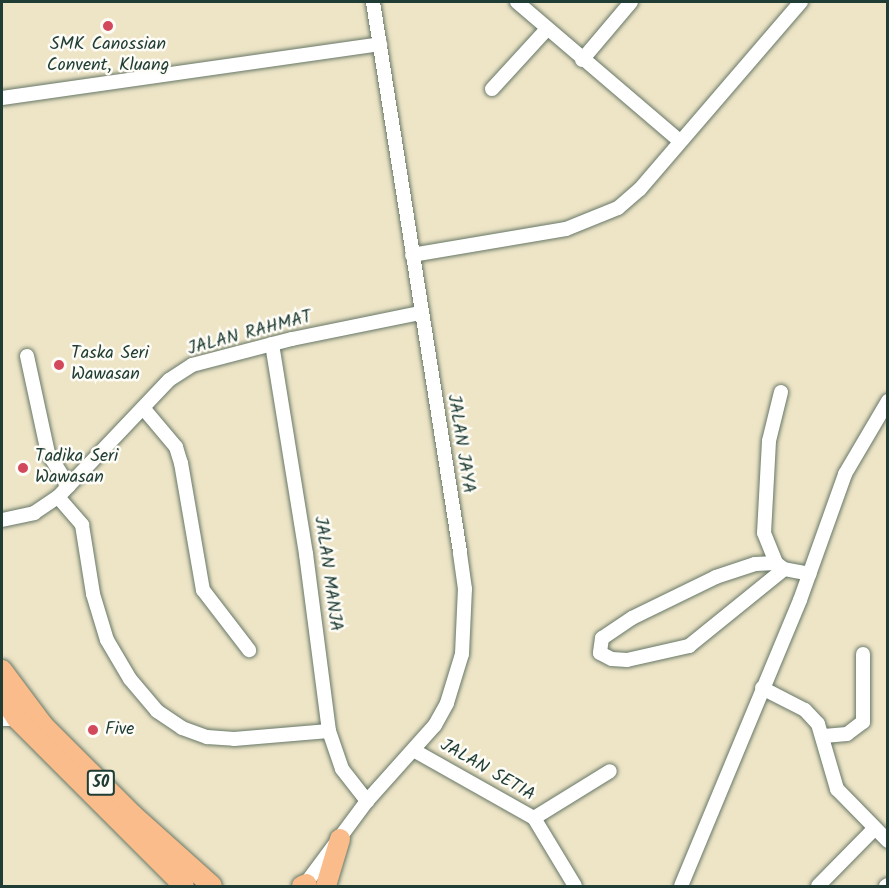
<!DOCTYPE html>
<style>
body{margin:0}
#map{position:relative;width:889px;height:888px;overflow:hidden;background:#eee5c7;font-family:Kalam,sans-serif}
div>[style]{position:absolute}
.roads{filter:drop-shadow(0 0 2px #677867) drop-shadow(0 0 2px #677867)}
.minor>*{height:14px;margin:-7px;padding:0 7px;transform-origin:7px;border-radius:7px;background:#fff}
.highway>*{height:20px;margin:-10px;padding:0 10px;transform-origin:10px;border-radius:10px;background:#f9bc8a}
.dots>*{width:16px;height:16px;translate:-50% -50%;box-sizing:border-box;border:3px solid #fdfcf7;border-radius:50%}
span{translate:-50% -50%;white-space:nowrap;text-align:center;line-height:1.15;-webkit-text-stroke:5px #fdfcf7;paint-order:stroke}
.shield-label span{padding:2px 4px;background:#fdfcf7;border:2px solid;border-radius:4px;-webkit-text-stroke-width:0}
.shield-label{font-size:16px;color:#1f3d34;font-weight:700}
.poi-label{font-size:18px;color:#1f3d34}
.left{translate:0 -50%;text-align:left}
.street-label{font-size:18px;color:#1f3d34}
.frame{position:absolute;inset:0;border:3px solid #1f3d34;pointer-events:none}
</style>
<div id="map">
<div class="roads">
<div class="minor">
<i style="left:517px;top:2px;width:214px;rotate:40.5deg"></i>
<i style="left:582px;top:60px;width:76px;rotate:-49.8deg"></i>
<i style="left:492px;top:89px;width:80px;rotate:-47.5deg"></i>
<i style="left:2px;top:98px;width:382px;rotate:-8.1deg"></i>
<i style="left:412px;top:255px;width:156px;rotate:-9.6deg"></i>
<i style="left:566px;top:229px;width:56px;rotate:-22deg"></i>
<i style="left:618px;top:208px;width:29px;rotate:-41deg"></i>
<i style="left:640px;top:189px;width:247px;rotate:-49.3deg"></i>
<i style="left:272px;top:344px;width:213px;rotate:80.8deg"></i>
<i style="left:306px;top:554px;width:178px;rotate:82.6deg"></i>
<i style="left:329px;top:731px;width:40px;rotate:71.1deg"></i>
<i style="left:342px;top:769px;width:41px;rotate:52deg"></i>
<i style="left:27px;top:356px;width:99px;rotate:77.8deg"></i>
<i style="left:48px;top:453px;width:39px;rotate:58deg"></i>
<i style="left:781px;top:392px;width:50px;rotate:103.8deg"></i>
<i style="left:769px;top:441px;width:92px;rotate:93.1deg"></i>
<i style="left:764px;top:533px;width:32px;rotate:68deg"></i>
<i style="left:776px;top:563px;width:10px;rotate:37deg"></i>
<i style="left:784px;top:569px;width:26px;rotate:11deg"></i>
<i style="left:144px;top:409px;width:50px;rotate:49.9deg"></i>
<i style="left:176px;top:447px;width:17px;rotate:73deg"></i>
<i style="left:181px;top:463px;width:129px;rotate:80.2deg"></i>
<i style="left:203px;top:590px;width:76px;rotate:52.5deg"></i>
<i style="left:58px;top:497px;width:37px;rotate:49deg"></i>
<i style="left:82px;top:525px;width:70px;rotate:80.9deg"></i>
<i style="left:93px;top:594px;width:48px;rotate:73.1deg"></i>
<i style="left:107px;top:640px;width:45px;rotate:59.5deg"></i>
<i style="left:130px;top:679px;width:42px;rotate:49.8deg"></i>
<i style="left:157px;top:711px;width:30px;rotate:34deg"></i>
<i style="left:182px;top:728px;width:27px;rotate:20deg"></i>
<i style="left:207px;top:737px;width:27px;rotate:4deg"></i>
<i style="left:234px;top:739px;width:95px;rotate:-4.8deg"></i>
<i style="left:2px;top:520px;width:33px;rotate:-12deg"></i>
<i style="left:34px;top:513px;width:29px;rotate:-34deg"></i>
<i style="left:58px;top:497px;width:161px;rotate:-46.5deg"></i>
<i style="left:169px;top:380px;width:27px;rotate:-33deg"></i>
<i style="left:192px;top:365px;width:103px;rotate:-14.6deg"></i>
<i style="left:292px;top:339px;width:131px;rotate:-11.5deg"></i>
<i style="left:776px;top:563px;width:21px;rotate:177deg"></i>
<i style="left:755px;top:564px;width:41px;rotate:161.6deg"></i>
<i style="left:716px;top:577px;width:93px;rotate:154deg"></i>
<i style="left:632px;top:618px;width:36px;rotate:146deg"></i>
<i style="left:602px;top:638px;width:15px;rotate:98deg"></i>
<i style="left:600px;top:653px;width:13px;rotate:27deg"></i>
<i style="left:612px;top:659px;width:15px;rotate:4deg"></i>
<i style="left:627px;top:660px;width:64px;rotate:-12.7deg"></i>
<i style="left:689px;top:646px;width:122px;rotate:-39deg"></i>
<i style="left:762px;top:688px;width:48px;rotate:27.1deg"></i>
<i style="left:805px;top:710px;width:19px;rotate:47deg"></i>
<i style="left:818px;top:724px;width:68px;rotate:73.7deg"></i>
<i style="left:837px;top:789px;width:73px;rotate:45.6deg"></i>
<i style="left:2px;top:719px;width:15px"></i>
<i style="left:824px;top:736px;width:23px;rotate:-5deg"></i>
<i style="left:847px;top:734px;width:20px;rotate:-37deg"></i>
<i style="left:863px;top:722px;width:68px;rotate:-90deg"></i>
<i style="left:415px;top:751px;width:137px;rotate:29.4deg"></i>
<i style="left:534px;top:818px;width:79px;rotate:58.9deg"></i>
<i style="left:534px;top:818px;width:89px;rotate:-31.7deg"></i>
<i style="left:304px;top:886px;width:106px;rotate:-53.5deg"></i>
<i style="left:367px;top:801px;width:102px;rotate:-48.2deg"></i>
<i style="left:435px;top:725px;width:25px;rotate:-61deg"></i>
<i style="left:447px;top:703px;width:51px;rotate:-73deg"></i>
<i style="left:462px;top:654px;width:65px;rotate:-87.4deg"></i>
<i style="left:465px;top:589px;width:37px;rotate:-98deg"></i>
<i style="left:460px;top:552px;width:557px;rotate:-98.99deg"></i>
<i style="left:681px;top:886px;width:310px;rotate:-67.4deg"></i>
<i style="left:800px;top:600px;width:134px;rotate:-70.3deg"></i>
<i style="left:845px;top:474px;width:85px;rotate:-59.5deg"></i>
<i style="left:818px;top:886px;width:81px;rotate:-45.5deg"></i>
<i style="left:886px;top:886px;width:2px;rotate:-27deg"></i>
</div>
<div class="highway">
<i style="left:2px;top:670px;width:69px;rotate:53.3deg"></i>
<i style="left:43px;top:725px;width:127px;rotate:45deg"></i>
<i style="left:133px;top:815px;width:106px;rotate:41.9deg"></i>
<i style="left:2px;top:696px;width:27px;rotate:57deg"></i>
<i style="left:17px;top:719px;width:236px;rotate:45deg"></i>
<i style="left:302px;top:886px;width:5px;rotate:-22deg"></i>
<i style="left:326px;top:886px;width:49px;rotate:-73.4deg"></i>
</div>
</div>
<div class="dots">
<i style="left:108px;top:26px;background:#d1495b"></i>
<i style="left:59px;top:365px;background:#d1495b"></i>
<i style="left:23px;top:468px;background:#d1495b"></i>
<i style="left:93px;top:730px;background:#d1495b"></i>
</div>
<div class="shield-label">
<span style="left:101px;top:783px">50</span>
</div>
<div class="poi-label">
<span style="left:108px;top:56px">SMK Canossian<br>Convent, Kluang</span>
<span class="left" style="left:71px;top:365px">Taska Seri<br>Wawasan</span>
<span class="left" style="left:35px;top:468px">Tadika Seri<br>Wawasan</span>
<span class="left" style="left:105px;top:730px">Five</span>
</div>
<div class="street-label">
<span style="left:250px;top:334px;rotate:-15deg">JALAN RAHMAT</span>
<span style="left:460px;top:444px;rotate:81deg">JALAN JAYA</span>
<span style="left:327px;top:574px;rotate:82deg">JALAN MANJA</span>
<span style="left:487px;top:771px;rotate:30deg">JALAN SETIA</span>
</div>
<div class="frame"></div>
</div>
